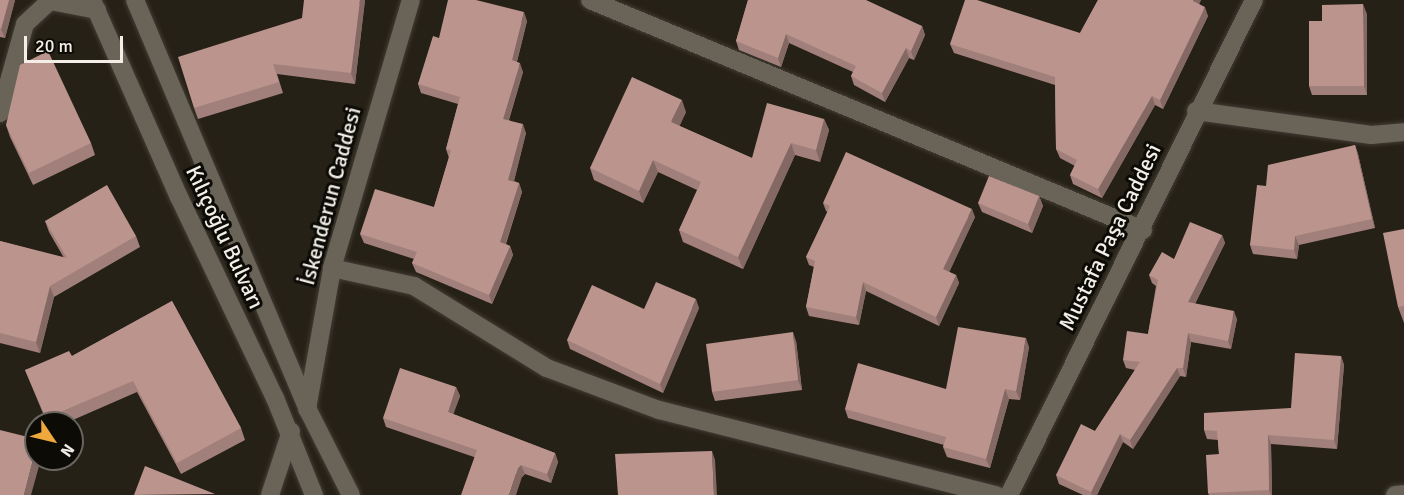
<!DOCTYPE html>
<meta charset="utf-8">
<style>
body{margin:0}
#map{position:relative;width:1404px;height:495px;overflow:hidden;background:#262116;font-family:Signika,sans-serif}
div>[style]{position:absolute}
.roads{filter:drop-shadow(0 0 2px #413c35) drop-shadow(0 0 2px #413c35)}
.minor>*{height:18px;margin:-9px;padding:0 9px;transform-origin:9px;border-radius:9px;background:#6a6458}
.wall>*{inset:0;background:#a17f7a}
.shaded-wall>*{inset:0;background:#836863}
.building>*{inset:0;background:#bb948e}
span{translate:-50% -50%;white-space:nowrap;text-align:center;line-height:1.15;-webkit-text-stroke:6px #0d0b06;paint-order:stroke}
.street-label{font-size:22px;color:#f3efe8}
.north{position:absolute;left:24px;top:411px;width:60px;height:60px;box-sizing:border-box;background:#0d0b06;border:2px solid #696660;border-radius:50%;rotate:125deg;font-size:16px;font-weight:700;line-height:24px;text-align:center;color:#f3efe8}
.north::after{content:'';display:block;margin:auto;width:21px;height:27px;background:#eea83c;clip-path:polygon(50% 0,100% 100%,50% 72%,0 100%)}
.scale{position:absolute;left:24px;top:36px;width:99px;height:27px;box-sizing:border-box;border:3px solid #f3efe8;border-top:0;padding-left:8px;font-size:18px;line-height:21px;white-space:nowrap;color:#f3efe8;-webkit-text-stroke:4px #0d0b06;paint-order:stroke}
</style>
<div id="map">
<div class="roads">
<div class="minor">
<i style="left:92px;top:0;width:215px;rotate:66.2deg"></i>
<i style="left:179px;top:197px;width:223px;rotate:64.5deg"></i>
<i style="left:275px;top:398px;width:105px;rotate:68.1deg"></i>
<i style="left:135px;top:0;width:443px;rotate:67.1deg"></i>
<i style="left:307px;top:408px;width:97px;rotate:63.2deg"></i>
<i style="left:590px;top:0;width:599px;rotate:22.58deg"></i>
<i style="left:1196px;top:111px;width:177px;rotate:7.8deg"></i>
<i style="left:1371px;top:135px;width:33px;rotate:-5deg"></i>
<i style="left:0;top:113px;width:92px;rotate:-74.3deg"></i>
<i style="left:25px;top:24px;width:34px;rotate:-43deg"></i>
<i style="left:50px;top:1px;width:48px;rotate:10.8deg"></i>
<i style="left:332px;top:268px;width:84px;rotate:12.4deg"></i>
<i style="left:414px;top:286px;width:156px;rotate:31.7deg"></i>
<i style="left:547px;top:368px;width:120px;rotate:20.6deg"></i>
<i style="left:659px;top:410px;width:348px;rotate:14.2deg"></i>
<i style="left:307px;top:409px;width:143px;rotate:-79.9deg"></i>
<i style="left:332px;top:268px;width:279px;rotate:-73.6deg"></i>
<i style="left:270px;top:495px;width:67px;rotate:-71.8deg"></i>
<i style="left:1009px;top:495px;width:552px;rotate:-63.67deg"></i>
<i style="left:1395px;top:495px;width:9px;rotate:-6deg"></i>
</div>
</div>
<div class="wall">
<i style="clip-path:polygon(0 0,15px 0,5px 38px,0 37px)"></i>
<i style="clip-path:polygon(365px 0,355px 84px,277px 74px,283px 93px,198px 119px,194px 108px)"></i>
<i style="clip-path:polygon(748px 0,922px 26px,925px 35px,914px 60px,909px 58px,885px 102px,854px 85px,851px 76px,853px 72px,789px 43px,781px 67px,739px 50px,736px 41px)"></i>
<i style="clip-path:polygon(1098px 0,1201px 0,1199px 4px,1208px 16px,1163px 109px,1155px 105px,1102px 198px,1073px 184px,1070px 175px,1075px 166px,1060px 158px,1056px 149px,1055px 85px,954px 53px,950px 44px,1080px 33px)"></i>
<i style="clip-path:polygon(1367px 14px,1367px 95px,1312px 95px,1309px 86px,1322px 21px)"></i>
<i style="clip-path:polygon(527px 21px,517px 62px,523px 72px,509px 120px,526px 133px,514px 181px,519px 183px,522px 192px,506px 244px,510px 246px,513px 255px,492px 304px,416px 272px,412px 263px,414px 259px,364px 243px,360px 234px,434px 207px,449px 158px,446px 149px,458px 104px,421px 93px,418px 84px,439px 38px)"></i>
<i style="clip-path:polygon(686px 112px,679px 126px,752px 158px,824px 119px,829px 130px,820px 162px,795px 155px,743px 269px,683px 242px,679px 230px,697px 190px,658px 172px,643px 203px,594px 180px,590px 168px)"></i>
<i style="clip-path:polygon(6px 125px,91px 143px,95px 155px,33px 185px,10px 137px)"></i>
<i style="clip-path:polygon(1355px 145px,1358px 154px,1375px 228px,1299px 245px,1297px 259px,1253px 254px,1250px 245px,1266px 186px)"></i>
<i style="clip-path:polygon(1039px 196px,1043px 206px,1032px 233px,982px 212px,978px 203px)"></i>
<i style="clip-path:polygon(823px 203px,975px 217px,949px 272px,956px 275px,959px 283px,939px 326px,866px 291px,859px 325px,809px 316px,806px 307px,814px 267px,809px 265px,806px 257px,828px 212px,826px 211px)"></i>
<i style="clip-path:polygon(45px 221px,136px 236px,140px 247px,54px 297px,40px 353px,0 343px,0 241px,64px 258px,49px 232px)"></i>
<i style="clip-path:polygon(1404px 229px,1404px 323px,1398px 307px)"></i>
<i style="clip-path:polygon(1222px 235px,1225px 243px,1195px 304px,1237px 319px,1231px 349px,1191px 342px,1186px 377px,1180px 376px,1133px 449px,1123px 442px,1097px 495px,1083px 495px,1059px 484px,1056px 475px,1095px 431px,1135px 370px,1126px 368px,1123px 360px,1148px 334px,1156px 286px,1152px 283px,1149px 275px,1174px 259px)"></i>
<i style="clip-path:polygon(172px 301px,241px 428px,245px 440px,181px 474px,137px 392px,66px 423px,47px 423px,25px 370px,72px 356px)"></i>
<i style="clip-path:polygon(699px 308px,663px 393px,570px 349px,567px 340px,644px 309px)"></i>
<i style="clip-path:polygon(796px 341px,802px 390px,715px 401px,712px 392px)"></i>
<i style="clip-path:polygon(1029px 347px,1020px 400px,1009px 399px,990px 468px,947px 457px,943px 447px,944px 445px,848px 418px,845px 409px,946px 389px)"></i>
<i style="clip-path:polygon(1341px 356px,1344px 365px,1337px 449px,1271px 444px,1272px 495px,1209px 495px,1208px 493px,1219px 454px,1218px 440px,1207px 439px,1204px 430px,1291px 408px)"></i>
<i style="clip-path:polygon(456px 387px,460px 396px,453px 414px,555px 453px,558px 462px,551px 483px,525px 474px,522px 477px,474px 457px,386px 427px,383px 418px)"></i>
</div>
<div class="shaded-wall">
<i style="clip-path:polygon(9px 0,15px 0,5px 38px,1px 29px)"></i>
<i style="clip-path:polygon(360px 0,365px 0,355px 84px,351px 73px)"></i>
<i style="clip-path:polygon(1193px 0,1201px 0,1196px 10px,1193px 1px)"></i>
<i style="clip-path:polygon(1363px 4px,1367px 14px,1367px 95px,1364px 86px)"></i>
<i style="clip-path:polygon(1205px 7px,1208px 16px,1163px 109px,1160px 100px)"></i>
<i style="clip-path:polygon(524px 12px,527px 21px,515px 69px,512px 60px)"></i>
<i style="clip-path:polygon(922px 26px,925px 35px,914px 60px,911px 51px)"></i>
<i style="clip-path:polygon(786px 34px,789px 43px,781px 67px,778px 58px)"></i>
<i style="clip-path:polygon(906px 48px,909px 58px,885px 102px,882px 93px)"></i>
<i style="clip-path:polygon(520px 63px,523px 72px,506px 128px,503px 119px)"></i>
<i style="clip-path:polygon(1152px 96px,1155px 105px,1102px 198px,1098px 189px)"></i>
<i style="clip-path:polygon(682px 100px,686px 112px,676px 134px,671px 122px)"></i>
<i style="clip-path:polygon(824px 119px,829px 130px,820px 162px,816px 150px)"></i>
<i style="clip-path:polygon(523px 124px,526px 133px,512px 189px,508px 180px)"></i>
<i style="clip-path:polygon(791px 143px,795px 155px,743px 269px,738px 257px)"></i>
<i style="clip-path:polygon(1355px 145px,1358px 154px,1375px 228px,1372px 219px)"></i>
<i style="clip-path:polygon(653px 160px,658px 172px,643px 203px,639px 191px)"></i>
<i style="clip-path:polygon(519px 183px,522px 192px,503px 251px,500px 242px)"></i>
<i style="clip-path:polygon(1039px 196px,1043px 206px,1032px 233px,1028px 224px)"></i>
<i style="clip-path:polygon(972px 209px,975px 217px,947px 277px,943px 269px)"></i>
<i style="clip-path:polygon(1222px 235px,1225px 243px,1191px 311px,1188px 302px)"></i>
<i style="clip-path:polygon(1295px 236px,1299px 245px,1297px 259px,1294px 250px)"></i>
<i style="clip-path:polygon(510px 246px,513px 255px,492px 304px,489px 295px)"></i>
<i style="clip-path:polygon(956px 275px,959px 283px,939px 326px,936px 317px)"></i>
<i style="clip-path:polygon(863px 282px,866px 291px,859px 325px,856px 317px)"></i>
<i style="clip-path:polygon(50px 286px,54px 297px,40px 353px,36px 342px)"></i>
<i style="clip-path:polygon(696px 299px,699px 308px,663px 393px,660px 384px)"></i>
<i style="clip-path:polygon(1234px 311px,1237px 319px,1231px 349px,1228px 341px)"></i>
<i style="clip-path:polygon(793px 332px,796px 341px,802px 390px,798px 380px)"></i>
<i style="clip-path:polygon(1188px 333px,1191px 342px,1186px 377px,1183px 368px)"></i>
<i style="clip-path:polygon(1026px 338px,1029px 347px,1020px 400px,1016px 391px)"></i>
<i style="clip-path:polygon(1341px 356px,1344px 365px,1337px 449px,1334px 440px)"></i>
<i style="clip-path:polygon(1177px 368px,1180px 376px,1133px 449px,1130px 440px)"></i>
<i style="clip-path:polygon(456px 387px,460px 396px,451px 421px,448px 412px)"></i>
<i style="clip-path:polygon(1005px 389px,1009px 399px,990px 468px,986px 459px)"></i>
<i style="clip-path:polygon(1120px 434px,1123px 442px,1097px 495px,1092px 495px,1091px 492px)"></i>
<i style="clip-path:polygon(1268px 435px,1271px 444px,1272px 495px,1271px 495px,1269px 490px)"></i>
<i style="clip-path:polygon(36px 448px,36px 459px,41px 459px,31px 495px,24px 495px)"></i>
<i style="clip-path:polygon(712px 451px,715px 460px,717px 495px,714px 495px)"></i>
<i style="clip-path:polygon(555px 453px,558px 462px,551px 483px,547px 474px)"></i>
<i style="clip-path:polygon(521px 465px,525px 474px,522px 477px,516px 495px,509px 495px,518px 468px)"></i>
</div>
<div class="building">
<i style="clip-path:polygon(0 0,9px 0,1px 29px,0 28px)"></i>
<i style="clip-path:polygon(304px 0,360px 0,351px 73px,273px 64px,279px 82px,194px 108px,178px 57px,302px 18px)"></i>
<i style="clip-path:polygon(448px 0,476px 0,524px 12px,512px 60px,520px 63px,503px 119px,523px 124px,508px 180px,519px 183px,500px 242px,510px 246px,489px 295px,412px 263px,417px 252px,360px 234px,375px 189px,434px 207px,451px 150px,446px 149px,460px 97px,418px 84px,433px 36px,439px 38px)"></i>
<i style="clip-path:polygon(748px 0,866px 0,922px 26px,911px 51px,906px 48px,882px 93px,851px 76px,856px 66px,786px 34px,778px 58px,736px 41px)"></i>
<i style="clip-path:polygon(965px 0,977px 0,1080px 33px,1098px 0,1193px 0,1193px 1px,1205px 7px,1160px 100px,1152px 96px,1098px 189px,1070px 175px,1077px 160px,1056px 149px,1055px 77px,950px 44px)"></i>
<i style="clip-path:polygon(1363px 4px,1364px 86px,1309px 86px,1309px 21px,1322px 21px,1322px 5px)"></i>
<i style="clip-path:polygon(48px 51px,91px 143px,29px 173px,6px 125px,20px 65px)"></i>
<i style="clip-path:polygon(632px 77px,682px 100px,671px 122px,752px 158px,767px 103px,824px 119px,816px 150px,791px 143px,738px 257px,679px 230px,701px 182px,653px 160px,639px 191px,590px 168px)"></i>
<i style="clip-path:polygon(1355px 145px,1372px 219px,1295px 236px,1294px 250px,1250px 245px,1257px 185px,1266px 186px,1268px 165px)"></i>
<i style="clip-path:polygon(846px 152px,972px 209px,943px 269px,956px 275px,936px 317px,863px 282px,856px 317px,806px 307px,815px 261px,806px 257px,830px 206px,823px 203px)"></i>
<i style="clip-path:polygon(989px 176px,1039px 196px,1028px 224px,978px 203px)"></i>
<i style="clip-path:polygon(107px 185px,136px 236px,50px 286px,36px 342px,0 333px,0 241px,67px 258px,45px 221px)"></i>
<i style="clip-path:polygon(1190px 222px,1222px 235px,1188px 302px,1234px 311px,1228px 341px,1188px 333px,1183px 368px,1177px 368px,1130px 440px,1120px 434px,1091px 492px,1056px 475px,1081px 424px,1095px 431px,1140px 362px,1123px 360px,1127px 331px,1148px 334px,1158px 280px,1149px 275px,1162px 252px,1174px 259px)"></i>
<i style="clip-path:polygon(1404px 229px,1404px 306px,1398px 307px,1383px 233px)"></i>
<i style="clip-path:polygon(656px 282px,696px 299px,660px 384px,567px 340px,592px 285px,644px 309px)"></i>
<i style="clip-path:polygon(172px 301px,241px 428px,177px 463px,133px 381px,46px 418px,25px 370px,69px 351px,72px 356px)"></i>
<i style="clip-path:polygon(958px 327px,1026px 338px,1016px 391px,1005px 389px,986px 459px,943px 447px,946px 437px,845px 409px,858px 363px,946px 389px)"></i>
<i style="clip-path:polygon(793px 332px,798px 380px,712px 392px,706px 344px)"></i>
<i style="clip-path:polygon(1295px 353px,1341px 356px,1334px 440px,1268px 435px,1269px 490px,1208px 493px,1206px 455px,1219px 454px,1217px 431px,1204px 430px,1204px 413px,1291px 408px)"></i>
<i style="clip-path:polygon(400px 368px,456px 387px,448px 412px,555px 453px,547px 474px,521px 465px,518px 468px,509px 495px,461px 495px,477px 450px,383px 418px)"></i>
<i style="clip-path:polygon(0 430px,36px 439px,36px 448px,24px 495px,0 495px)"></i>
<i style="clip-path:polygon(712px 451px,714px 495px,618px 495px,615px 454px)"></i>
<i style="clip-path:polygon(145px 466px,215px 494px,134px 495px)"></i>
</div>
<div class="street-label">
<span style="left:330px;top:196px;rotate:-75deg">İskenderun Caddesi</span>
<span style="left:225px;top:237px;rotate:65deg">Kılıçoğlu Bulvarı</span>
<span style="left:1110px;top:237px;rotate:-64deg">Mustafa Paşa Caddesi</span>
</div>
<div class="north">N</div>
<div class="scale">20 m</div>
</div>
